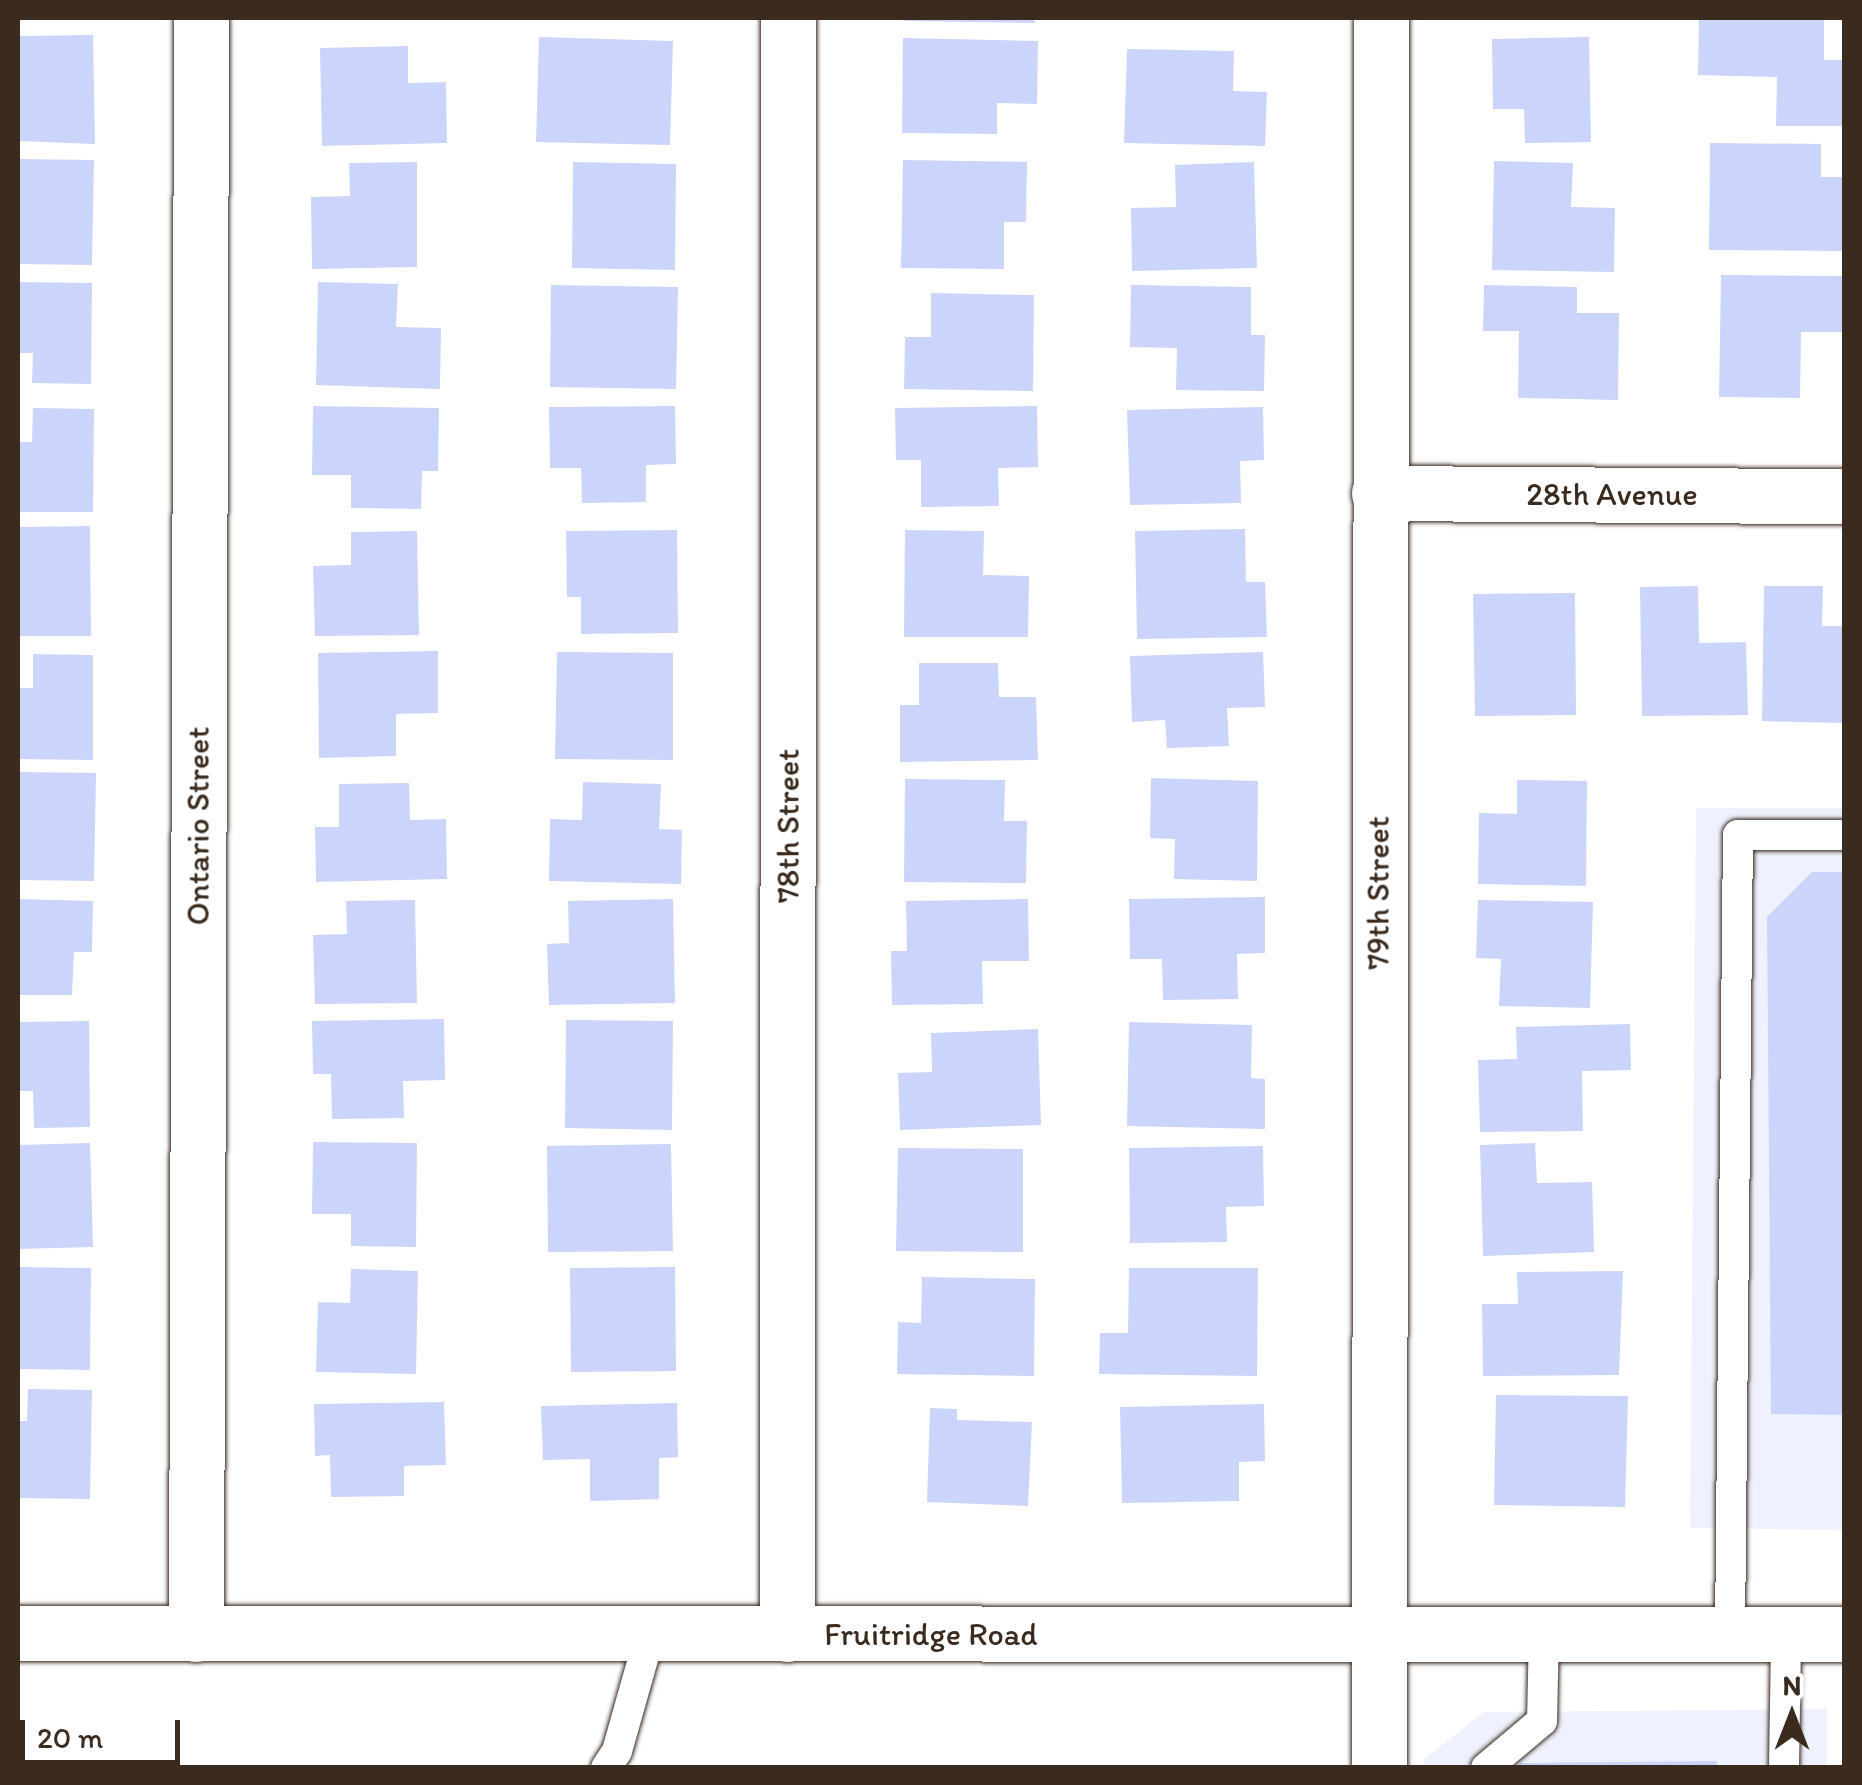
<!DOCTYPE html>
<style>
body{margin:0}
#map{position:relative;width:1862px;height:1785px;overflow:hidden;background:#fff;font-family:Itim,sans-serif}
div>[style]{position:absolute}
.built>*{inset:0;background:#eff2fe}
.building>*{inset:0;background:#cbd5fc}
.roads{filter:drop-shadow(0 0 2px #3b2a1e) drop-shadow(0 0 2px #3b2a1e)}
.service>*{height:30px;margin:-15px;padding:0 15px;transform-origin:15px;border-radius:15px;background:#fff}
.minor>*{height:55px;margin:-27.5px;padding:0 27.5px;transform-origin:27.5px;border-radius:27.5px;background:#fff}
.secondary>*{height:55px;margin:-27.5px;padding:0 27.5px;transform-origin:27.5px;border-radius:27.5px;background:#fff}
span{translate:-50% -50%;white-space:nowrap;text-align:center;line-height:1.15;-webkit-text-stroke:8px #fff;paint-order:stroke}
.street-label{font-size:32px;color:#3b2a1e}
.frame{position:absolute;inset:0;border:20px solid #3b2a1e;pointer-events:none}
.north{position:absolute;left:1742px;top:1665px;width:100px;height:100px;-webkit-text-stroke:8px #fff;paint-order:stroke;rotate:0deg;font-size:28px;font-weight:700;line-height:40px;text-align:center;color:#3b2a1e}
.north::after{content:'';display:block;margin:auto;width:35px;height:45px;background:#3b2a1e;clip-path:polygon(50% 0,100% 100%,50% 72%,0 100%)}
.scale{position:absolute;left:20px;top:1720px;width:160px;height:45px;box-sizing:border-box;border:5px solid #3b2a1e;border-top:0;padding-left:12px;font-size:30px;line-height:35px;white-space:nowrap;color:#3b2a1e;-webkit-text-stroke:8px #fff;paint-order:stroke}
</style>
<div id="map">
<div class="built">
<i style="clip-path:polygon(1696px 808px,1844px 808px,1844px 1530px,1690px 1528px)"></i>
<i style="clip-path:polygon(1827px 1709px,1827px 1767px,1424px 1768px,1424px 1759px,1484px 1712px)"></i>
</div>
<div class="building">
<i style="clip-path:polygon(903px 18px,1035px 18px,1035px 23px,903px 21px)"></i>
<i style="clip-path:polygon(1699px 18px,1824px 18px,1824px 60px,1844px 60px,1844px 126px,1776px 126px,1777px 77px,1698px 75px)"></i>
<i style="clip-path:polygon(93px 35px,95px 144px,18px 141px,18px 36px)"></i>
<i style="clip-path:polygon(539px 37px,673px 41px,670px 145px,536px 142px)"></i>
<i style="clip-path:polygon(1589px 37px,1591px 142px,1525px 143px,1524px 109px,1493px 109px,1492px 39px)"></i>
<i style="clip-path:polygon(903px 38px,1038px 41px,1037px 104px,997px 103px,997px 134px,902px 133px)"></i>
<i style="clip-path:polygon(408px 46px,408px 83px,446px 82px,447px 143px,322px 146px,320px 48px)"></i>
<i style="clip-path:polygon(1127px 49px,1234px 51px,1233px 91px,1267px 92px,1265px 146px,1124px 143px)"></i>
<i style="clip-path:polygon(1710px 143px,1821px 144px,1821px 177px,1844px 177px,1844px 251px,1709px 250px)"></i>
<i style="clip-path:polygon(18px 159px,94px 160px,92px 265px,18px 264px)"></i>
<i style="clip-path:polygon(903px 160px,1027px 162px,1026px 222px,1004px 222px,1004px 269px,901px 268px)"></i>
<i style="clip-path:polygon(1494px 161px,1573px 163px,1571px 207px,1615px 208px,1614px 272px,1492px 270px)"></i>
<i style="clip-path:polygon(417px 162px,417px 267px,312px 269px,311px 197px,350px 196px,349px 163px)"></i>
<i style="clip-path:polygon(573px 162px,676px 164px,675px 270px,572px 268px)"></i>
<i style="clip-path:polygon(1254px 162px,1257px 268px,1132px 271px,1131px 208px,1176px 207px,1175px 165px)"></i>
<i style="clip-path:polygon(1721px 275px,1844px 276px,1844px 332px,1801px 332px,1800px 398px,1719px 397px)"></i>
<i style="clip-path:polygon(18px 282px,92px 283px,91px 384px,32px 383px,33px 353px,18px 353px)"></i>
<i style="clip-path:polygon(318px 282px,398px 284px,396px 327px,441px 328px,440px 389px,316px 385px)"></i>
<i style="clip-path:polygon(551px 285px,678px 287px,676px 389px,550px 387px)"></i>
<i style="clip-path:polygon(1131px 285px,1251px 287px,1251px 335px,1265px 335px,1264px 391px,1176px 390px,1177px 348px,1130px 347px)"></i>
<i style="clip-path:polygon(1484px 285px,1577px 287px,1577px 313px,1619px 313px,1618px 400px,1518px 398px,1519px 331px,1483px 331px)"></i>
<i style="clip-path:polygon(931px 293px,1034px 295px,1033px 391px,904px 389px,905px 337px,931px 337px)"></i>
<i style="clip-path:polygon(313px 406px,439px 408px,438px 471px,422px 471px,421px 509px,351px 508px,351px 475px,312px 475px)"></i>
<i style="clip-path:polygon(675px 406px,676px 464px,646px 465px,646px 502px,582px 503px,581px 468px,550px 468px,549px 407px)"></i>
<i style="clip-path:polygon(1037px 406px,1038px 467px,998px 468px,999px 506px,921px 507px,921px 460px,896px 460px,895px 408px)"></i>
<i style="clip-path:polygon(1263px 407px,1264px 460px,1240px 461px,1241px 503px,1130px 505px,1127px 410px)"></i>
<i style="clip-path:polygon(33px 408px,94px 409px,93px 512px,18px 512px,18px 442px,32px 442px)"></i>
<i style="clip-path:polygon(90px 526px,91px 636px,18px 636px,18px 527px)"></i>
<i style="clip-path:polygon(1245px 529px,1246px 582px,1265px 582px,1267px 637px,1137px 639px,1135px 531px)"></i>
<i style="clip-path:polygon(677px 530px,678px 633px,581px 634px,581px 597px,567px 597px,566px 531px)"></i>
<i style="clip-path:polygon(905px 530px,984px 531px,983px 575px,1029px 576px,1028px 637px,904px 637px)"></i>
<i style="clip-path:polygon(417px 531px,419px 635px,315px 636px,313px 566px,351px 565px,351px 532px)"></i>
<i style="clip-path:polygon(1698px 586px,1699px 643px,1746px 642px,1748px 715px,1642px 716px,1640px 587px)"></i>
<i style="clip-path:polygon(1764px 586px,1823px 586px,1822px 626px,1844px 626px,1844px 723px,1762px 721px)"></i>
<i style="clip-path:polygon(1575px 593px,1576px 715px,1475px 716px,1473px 594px)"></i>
<i style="clip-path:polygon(438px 651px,438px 713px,396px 714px,396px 756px,319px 758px,318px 653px)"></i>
<i style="clip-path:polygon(557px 652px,673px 653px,673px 760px,555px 759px)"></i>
<i style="clip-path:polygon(1263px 652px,1265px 707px,1227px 708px,1229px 746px,1167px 748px,1165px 720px,1132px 722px,1130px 656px)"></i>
<i style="clip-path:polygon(33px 654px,93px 655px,93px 760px,18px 759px,18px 688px,33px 688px)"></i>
<i style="clip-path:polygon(919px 663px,998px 663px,999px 697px,1036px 697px,1038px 760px,900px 762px,900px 705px,919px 705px)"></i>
<i style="clip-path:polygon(18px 772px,96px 773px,94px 881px,18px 880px)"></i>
<i style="clip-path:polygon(1151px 778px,1258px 781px,1257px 881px,1174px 879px,1175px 839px,1150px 838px)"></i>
<i style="clip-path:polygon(905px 779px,1005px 780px,1004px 821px,1027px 821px,1026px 883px,904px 882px)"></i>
<i style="clip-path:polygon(1517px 780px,1587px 781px,1586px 886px,1478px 884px,1479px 813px,1517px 814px)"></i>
<i style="clip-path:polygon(583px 782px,661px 784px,659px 829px,682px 830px,681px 884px,549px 881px,550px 819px,582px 820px)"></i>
<i style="clip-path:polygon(409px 783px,410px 820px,446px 819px,447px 879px,316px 882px,315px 827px,339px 827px,339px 784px)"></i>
<i style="clip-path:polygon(1812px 872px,1844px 872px,1844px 1415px,1771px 1414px,1767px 917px)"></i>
<i style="clip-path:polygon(1265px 897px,1265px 953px,1237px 954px,1238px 999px,1163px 1000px,1162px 959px,1130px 959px,1129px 899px)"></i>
<i style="clip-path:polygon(18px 899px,93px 901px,92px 952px,74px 952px,72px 995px,18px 995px)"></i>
<i style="clip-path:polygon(673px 899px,675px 1003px,549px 1005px,547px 944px,569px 943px,568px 901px)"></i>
<i style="clip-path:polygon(1028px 899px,1029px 961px,982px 961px,983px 1004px,892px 1005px,891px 951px,907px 951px,906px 901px)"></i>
<i style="clip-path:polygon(415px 900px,417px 1003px,315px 1004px,313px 935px,347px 934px,346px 901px)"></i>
<i style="clip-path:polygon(1478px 900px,1593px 902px,1590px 1008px,1499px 1006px,1501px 959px,1476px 958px)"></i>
<i style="clip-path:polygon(444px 1019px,445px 1080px,403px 1081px,404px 1118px,332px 1119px,331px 1074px,313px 1074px,312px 1021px)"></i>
<i style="clip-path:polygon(566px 1020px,673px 1021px,672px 1130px,565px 1128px)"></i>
<i style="clip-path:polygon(89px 1021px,90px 1127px,34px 1128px,33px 1091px,18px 1091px,18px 1022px)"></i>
<i style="clip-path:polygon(1129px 1022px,1252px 1025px,1251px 1078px,1265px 1079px,1265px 1129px,1127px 1126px)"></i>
<i style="clip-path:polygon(1630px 1024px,1631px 1070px,1582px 1071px,1583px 1131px,1480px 1132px,1478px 1060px,1517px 1059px,1516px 1027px)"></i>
<i style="clip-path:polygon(1038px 1029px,1041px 1125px,900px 1130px,898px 1073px,932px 1072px,931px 1033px)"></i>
<i style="clip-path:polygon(313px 1142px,417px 1143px,416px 1247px,351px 1246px,351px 1214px,312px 1214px)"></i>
<i style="clip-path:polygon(90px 1143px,93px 1247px,18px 1249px,18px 1145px)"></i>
<i style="clip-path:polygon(1535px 1143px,1537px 1183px,1592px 1182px,1594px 1252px,1483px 1256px,1480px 1145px)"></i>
<i style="clip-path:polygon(671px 1144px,673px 1251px,548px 1252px,547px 1146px)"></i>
<i style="clip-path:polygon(1263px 1146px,1264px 1206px,1226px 1207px,1227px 1242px,1130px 1243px,1129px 1148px)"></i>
<i style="clip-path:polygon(898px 1148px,1023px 1149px,1023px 1252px,896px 1251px)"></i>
<i style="clip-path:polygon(18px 1267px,91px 1268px,90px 1370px,18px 1369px)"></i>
<i style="clip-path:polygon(675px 1267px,676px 1371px,571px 1372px,570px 1268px)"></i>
<i style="clip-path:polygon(1129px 1268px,1258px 1268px,1257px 1376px,1099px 1374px,1100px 1333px,1128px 1333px)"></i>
<i style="clip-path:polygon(351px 1269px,418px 1271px,416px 1374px,316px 1372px,318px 1302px,350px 1303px)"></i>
<i style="clip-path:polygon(1623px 1271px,1619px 1375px,1483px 1376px,1482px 1304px,1518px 1304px,1517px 1272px)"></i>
<i style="clip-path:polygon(922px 1277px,1035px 1279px,1034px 1376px,897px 1374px,898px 1322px,921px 1323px)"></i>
<i style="clip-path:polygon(28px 1389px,92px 1390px,90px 1499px,18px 1498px,18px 1421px,27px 1421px)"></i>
<i style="clip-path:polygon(1496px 1395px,1628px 1396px,1625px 1507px,1494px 1505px)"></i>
<i style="clip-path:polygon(444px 1402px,446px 1465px,404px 1466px,404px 1496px,331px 1497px,330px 1455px,315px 1456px,314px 1404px)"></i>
<i style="clip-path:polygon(677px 1403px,678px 1457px,659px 1458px,659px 1499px,590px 1501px,590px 1459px,543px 1460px,541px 1406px)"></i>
<i style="clip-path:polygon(1264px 1404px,1265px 1461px,1239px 1462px,1239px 1501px,1122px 1503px,1120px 1407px)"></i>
<i style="clip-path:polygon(930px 1408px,957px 1409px,957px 1420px,1032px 1422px,1028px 1506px,927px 1502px)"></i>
<i style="clip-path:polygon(1717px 1761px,1717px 1768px,1519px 1768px,1519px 1763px)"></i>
</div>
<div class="roads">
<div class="service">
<i style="left:1730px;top:1634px;width:799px;rotate:-89.43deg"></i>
<i style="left:1738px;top:835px;width:106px"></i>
<i style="left:606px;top:1768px;width:20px;rotate:-57deg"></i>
<i style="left:617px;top:1751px;width:122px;rotate:-74.2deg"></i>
<i style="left:1486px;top:1768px;width:73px;rotate:-40deg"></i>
<i style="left:1542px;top:1721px;width:87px;rotate:-88.7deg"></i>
<i style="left:1784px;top:1768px;width:134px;rotate:-89.1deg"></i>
</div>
<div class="minor">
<i style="left:1379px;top:493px;width:465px;rotate:0.4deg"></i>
<i style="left:196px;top:1634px;width:1616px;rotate:-89.82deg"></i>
<i style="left:787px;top:1634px;width:1616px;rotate:-89.96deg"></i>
<i style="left:1379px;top:1768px;width:1750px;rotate:-89.93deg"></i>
</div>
<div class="secondary">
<i style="left:18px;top:1633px;width:1826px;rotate:0.03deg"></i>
</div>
</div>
<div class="street-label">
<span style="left:1612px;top:494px">28th Avenue</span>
<span style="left:198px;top:826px;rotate:-90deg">Ontario Street</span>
<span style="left:788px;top:826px;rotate:-90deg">78th Street</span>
<span style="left:1378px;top:893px;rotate:-90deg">79th Street</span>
<span style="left:931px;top:1634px">Fruitridge Road</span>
</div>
<div class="frame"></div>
<div class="north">N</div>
<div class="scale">20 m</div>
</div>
